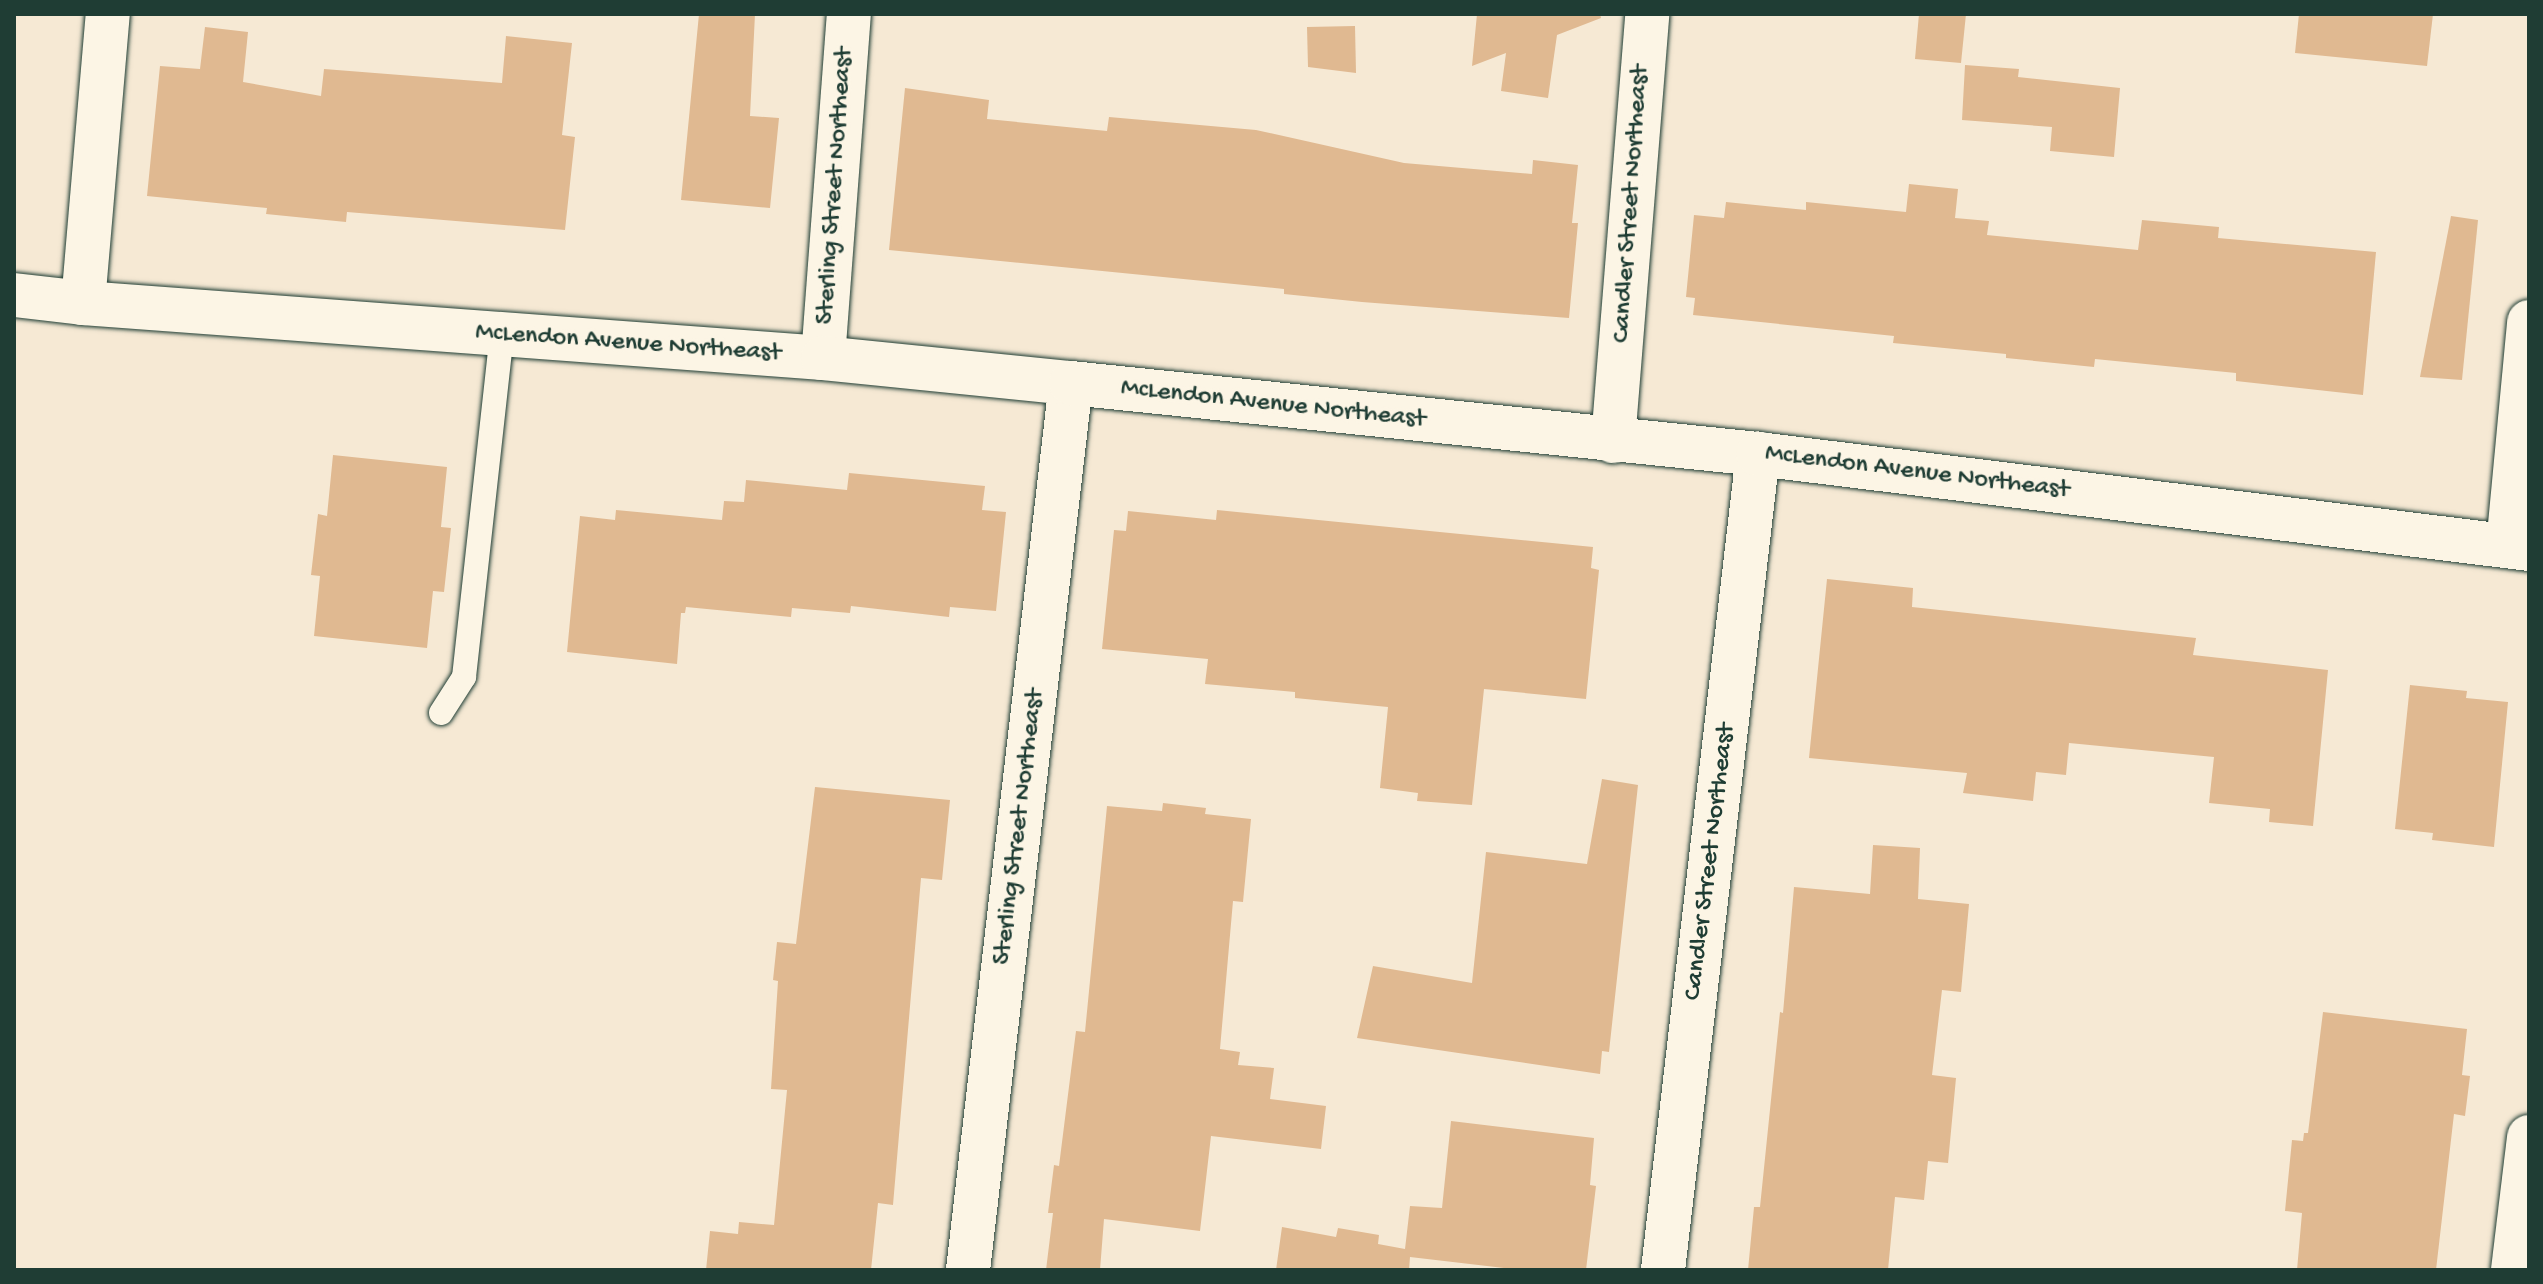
<!DOCTYPE html>
<style>
body{margin:0}
#map{position:relative;width:2543px;height:1284px;overflow:hidden;background:#f6e9d4;font-family:"Gochi Hand",sans-serif}
div>[style]{position:absolute}
.building>*{inset:0;background:#e0b991}
.roads{filter:drop-shadow(0 0 2px #1f3d34) drop-shadow(0 0 2px #1f3d34)}
.service>*{height:24px;margin:-12px;padding:0 12px;transform-origin:12px;border-radius:12px;background:#fcf5e5}
.minor>*{height:44px;margin:-22px;padding:0 22px;transform-origin:22px;border-radius:22px;background:#fcf5e5}
.tertiary>*{height:44px;margin:-22px;padding:0 22px;transform-origin:22px;border-radius:22px;background:#fcf5e5}
span{translate:-50% -50%;white-space:nowrap;text-align:center;line-height:1.15;-webkit-text-stroke:7px #fcf5e5;paint-order:stroke}
.street-label{font-size:26px;color:#1f3d34}
.frame{position:absolute;inset:0;border:16px solid #1f3d34;pointer-events:none}
</style>
<div id="map">
<div class="building">
<i style="clip-path:polygon(699px 14px,755px 14px,750px 116px,779px 118px,770px 208px,681px 200px)"></i>
<i style="clip-path:polygon(1477px 14px,1600px 14px,1601px 18px,1557px 35px,1548px 98px,1501px 91px,1506px 53px,1472px 66px)"></i>
<i style="clip-path:polygon(1919px 14px,1966px 14px,1961px 63px,1915px 59px)"></i>
<i style="clip-path:polygon(2299px 14px,2433px 14px,2427px 66px,2295px 53px)"></i>
<i style="clip-path:polygon(1355px 26px,1356px 73px,1308px 67px,1307px 27px)"></i>
<i style="clip-path:polygon(205px 27px,248px 32px,243px 82px,321px 96px,324px 69px,502px 83px,506px 36px,572px 43px,562px 135px,575px 137px,565px 230px,347px 212px,346px 222px,266px 214px,267px 208px,147px 196px,160px 66px,200px 69px)"></i>
<i style="clip-path:polygon(1965px 65px,2019px 69px,2018px 77px,2120px 88px,2114px 157px,2050px 151px,2052px 127px,1962px 120px)"></i>
<i style="clip-path:polygon(905px 88px,989px 100px,987px 119px,1107px 131px,1109px 117px,1256px 130px,1404px 163px,1532px 174px,1533px 160px,1578px 165px,1572px 223px,1578px 223px,1569px 318px,1362px 302px,1284px 294px,1284px 289px,889px 250px)"></i>
<i style="clip-path:polygon(1909px 184px,1958px 189px,1955px 218px,1989px 221px,1987px 235px,2138px 250px,2142px 220px,2219px 227px,2218px 238px,2376px 252px,2363px 395px,2236px 381px,2236px 373px,2095px 359px,2094px 367px,2006px 358px,2006px 354px,1893px 343px,1894px 336px,1693px 315px,1695px 298px,1686px 297px,1694px 215px,1724px 218px,1726px 202px,1806px 210px,1806px 202px,1906px 212px)"></i>
<i style="clip-path:polygon(2451px 216px,2478px 220px,2462px 380px,2420px 377px)"></i>
<i style="clip-path:polygon(333px 455px,447px 467px,441px 527px,451px 528px,444px 592px,433px 591px,427px 648px,314px 636px,320px 576px,311px 575px,318px 514px,327px 516px)"></i>
<i style="clip-path:polygon(849px 473px,985px 486px,982px 510px,1006px 512px,996px 611px,950px 607px,949px 617px,851px 606px,850px 613px,792px 608px,791px 617px,686px 607px,685px 613px,681px 613px,677px 664px,567px 652px,580px 516px,615px 520px,616px 510px,722px 520px,724px 501px,744px 502px,746px 480px,847px 490px)"></i>
<i style="clip-path:polygon(1217px 510px,1593px 547px,1591px 568px,1599px 570px,1586px 699px,1484px 689px,1472px 805px,1417px 801px,1418px 793px,1380px 788px,1388px 707px,1295px 698px,1295px 692px,1205px 684px,1208px 659px,1102px 649px,1114px 530px,1126px 531px,1128px 511px,1216px 520px)"></i>
<i style="clip-path:polygon(1827px 579px,1913px 588px,1912px 607px,2196px 638px,2193px 655px,2328px 670px,2313px 826px,2269px 822px,2270px 809px,2209px 803px,2214px 757px,2069px 743px,2066px 775px,2036px 772px,2033px 801px,1963px 793px,1967px 773px,1809px 758px)"></i>
<i style="clip-path:polygon(2410px 685px,2467px 691px,2466px 698px,2508px 702px,2494px 847px,2432px 840px,2433px 833px,2395px 829px)"></i>
<i style="clip-path:polygon(1602px 779px,1638px 785px,1609px 1052px,1602px 1051px,1600px 1074px,1357px 1038px,1373px 966px,1472px 983px,1486px 852px,1587px 864px)"></i>
<i style="clip-path:polygon(815px 787px,950px 800px,942px 880px,921px 878px,893px 1205px,878px 1203px,871px 1270px,706px 1270px,710px 1231px,738px 1234px,739px 1222px,774px 1225px,787px 1090px,771px 1089px,778px 981px,773px 980px,777px 942px,796px 944px)"></i>
<i style="clip-path:polygon(1163px 803px,1206px 808px,1205px 814px,1251px 819px,1243px 902px,1233px 901px,1220px 1049px,1240px 1052px,1238px 1065px,1274px 1068px,1270px 1099px,1326px 1106px,1321px 1149px,1211px 1136px,1200px 1231px,1104px 1219px,1100px 1270px,1046px 1270px,1053px 1213px,1048px 1213px,1054px 1165px,1059px 1166px,1076px 1031px,1085px 1032px,1107px 806px,1162px 811px)"></i>
<i style="clip-path:polygon(1873px 845px,1920px 848px,1918px 899px,1969px 904px,1961px 992px,1942px 990px,1932px 1075px,1956px 1078px,1948px 1163px,1928px 1161px,1924px 1200px,1895px 1197px,1888px 1270px,1748px 1270px,1754px 1207px,1760px 1207px,1780px 1012px,1783px 1013px,1794px 887px,1870px 894px)"></i>
<i style="clip-path:polygon(2323px 1012px,2467px 1029px,2462px 1075px,2470px 1076px,2465px 1116px,2454px 1114px,2436px 1270px,2297px 1270px,2302px 1213px,2285px 1211px,2292px 1140px,2303px 1141px,2304px 1133px,2308px 1133px)"></i>
<i style="clip-path:polygon(1451px 1121px,1594px 1138px,1590px 1185px,1596px 1186px,1586px 1270px,1521px 1270px,1410px 1257px,1409px 1270px,1276px 1270px,1282px 1227px,1336px 1237px,1338px 1228px,1379px 1235px,1378px 1244px,1405px 1249px,1410px 1206px,1442px 1208px)"></i>
</div>
<div class="roads">
<div class="service">
<i style="left:441px;top:713px;width:43px;rotate:-57.4deg"></i>
<i style="left:464px;top:677px;width:344px;rotate:-83.7deg"></i>
</div>
<div class="minor">
<i style="left:83px;top:303px;width:290px;rotate:-85.1deg"></i>
<i style="left:823px;top:358px;width:345px;rotate:-85.7deg"></i>
<i style="left:1613px;top:441px;width:428px;rotate:-85.4deg"></i>
<i style="left:2508px;top:546px;width:225px;rotate:-84.6deg"></i>
<i style="left:968px;top:1270px;width:893px;rotate:-83.38deg"></i>
<i style="left:1663px;top:1270px;width:822px;rotate:-83.36deg"></i>
<i style="left:2513px;top:1270px;width:134px;rotate:-83.1deg"></i>
</div>
<div class="tertiary">
<i style="left:14px;top:295px;width:69px;rotate:6.6deg"></i>
<i style="left:83px;top:303px;width:742px;rotate:4.25deg"></i>
<i style="left:823px;top:358px;width:249px;rotate:5.8deg"></i>
<i style="left:1071px;top:383px;width:691px;rotate:5.9deg"></i>
<i style="left:1758px;top:454px;width:777px;rotate:7.02deg"></i>
</div>
</div>
<div class="street-label">
<span style="left:836px;top:186px;rotate:-86deg">Sterling Street Northeast</span>
<span style="left:1632px;top:204px;rotate:-86deg">Candler Street Northeast</span>
<span style="left:628px;top:344px;rotate:4deg">McLendon Avenue Northeast</span>
<span style="left:1273px;top:405px;rotate:6deg">McLendon Avenue Northeast</span>
<span style="left:1917px;top:473px;rotate:7deg">McLendon Avenue Northeast</span>
<span style="left:1020px;top:827px;rotate:-83deg">Sterling Street Northeast</span>
<span style="left:1711px;top:862px;rotate:-83deg">Candler Street Northeast</span>
</div>
<div class="frame"></div>
</div>
